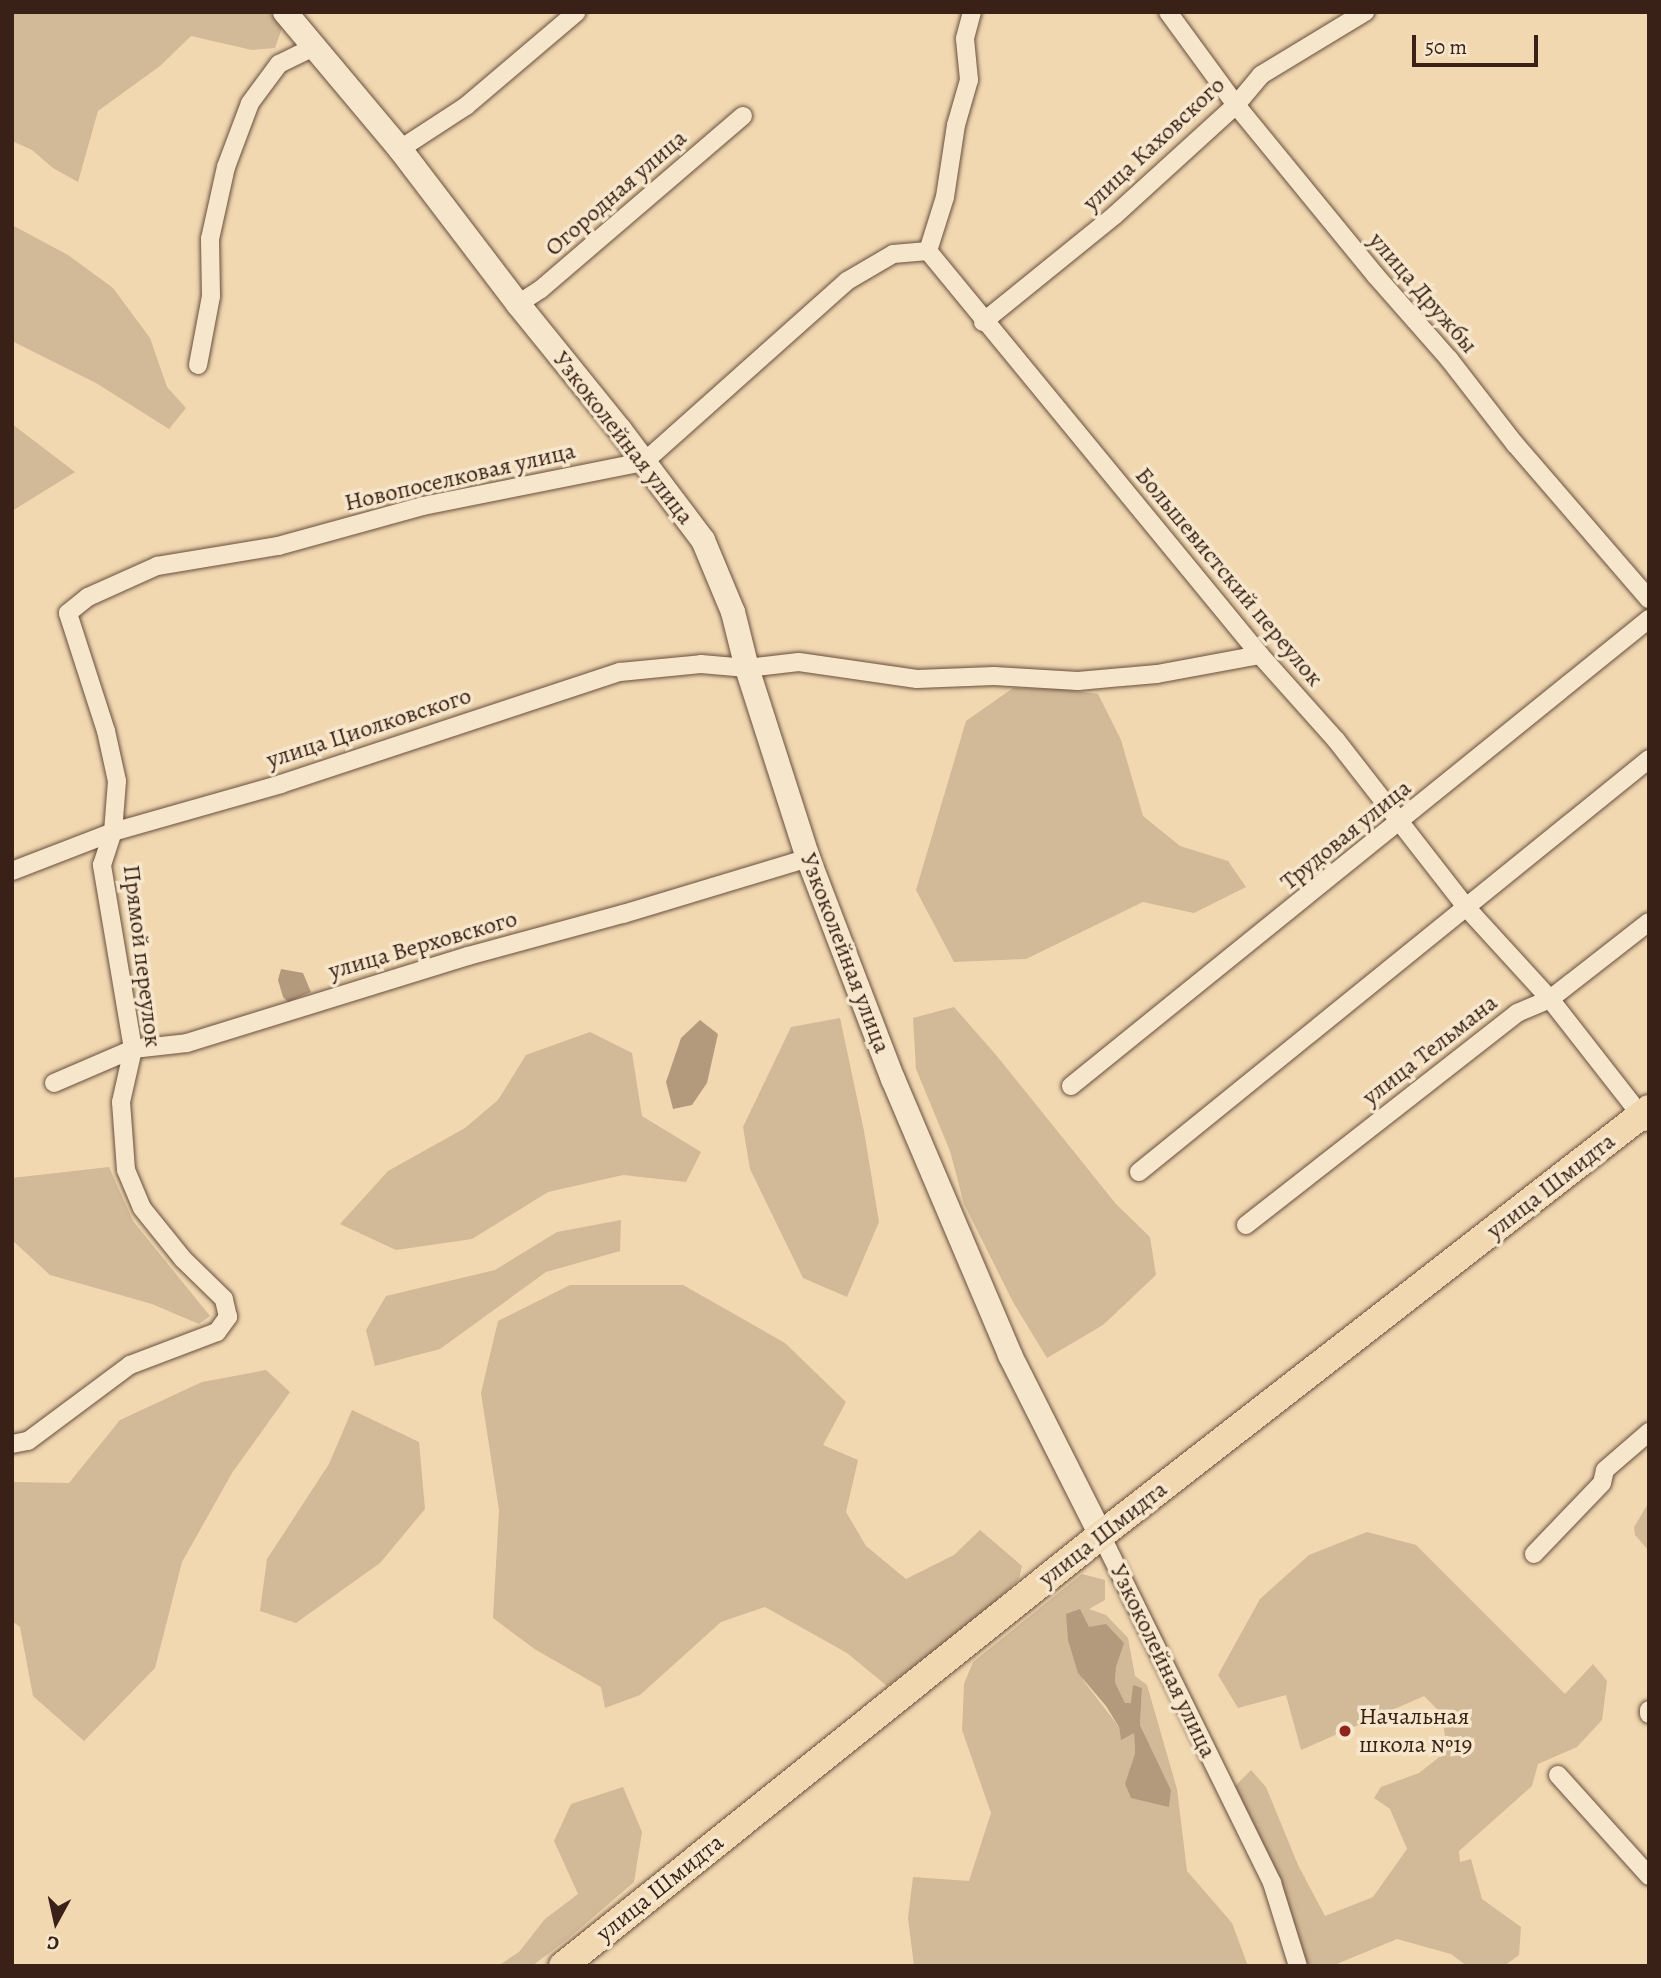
<!DOCTYPE html>
<meta charset="utf-8">
<style>
body{margin:0}
#map{position:relative;width:1661px;height:1978px;overflow:hidden;background:#f1d8b1;font-family:Alegreya,serif}
div>[style]{position:absolute}
.green>*{inset:0;background:#d2b997}
.water>*{inset:0;background:#b39a7d}
.roads{filter:drop-shadow(0 0 2px #684f3e) drop-shadow(0 0 2px #684f3e)}
.street>*{height:18px;margin:-9px;padding:0 9px;transform-origin:9px;border-radius:9px;background:#f6e6cc}
.secondary>*{height:24px;margin:-12px;padding:0 12px;transform-origin:12px;border-radius:12px;background:#f6e6cc}
.primary>*{height:28px;margin:-14px;padding:0 14px;transform-origin:14px;border-radius:14px;background:#f1d8b1}
.dots>*{width:19px;height:19px;translate:-50% -50%;box-sizing:border-box;border:4px solid #f6e6cc;border-radius:50%}
span{translate:-50% -50%;white-space:nowrap;text-align:center;line-height:1.15;-webkit-text-stroke:7px #f6e6cc;paint-order:stroke}
.street-label{font-size:24px;color:#3a2117}
.poi-label{font-size:24px;color:#3a2117}
.left{translate:0 -50%;text-align:left}
.frame{position:absolute;inset:0;border:14px solid #3a2117;pointer-events:none}
.north{position:absolute;left:21px;top:1887px;width:70px;height:70px;-webkit-text-stroke:5px #f6e6cc;paint-order:stroke;rotate:188deg;font-size:19px;font-weight:700;line-height:28px;text-align:center;color:#3a2117}
.north::after{content:'';display:block;margin:auto;width:24px;height:32px;background:#3a2117;clip-path:polygon(50% 0,100% 100%,50% 72%,0 100%)}
.scale{position:absolute;left:1412px;top:35px;width:126px;height:32px;box-sizing:border-box;border:4px solid #3a2117;border-top:0;padding-left:9px;font-size:21px;line-height:24px;white-space:nowrap;color:#3a2117;-webkit-text-stroke:5px #f6e6cc;paint-order:stroke}
</style>
<div id="map">
<div class="green">
<i style="clip-path:polygon(12px 12px,269px 12px,282px 28px,275px 48px,252px 50px,191px 36px,160px 66px,98px 111px,78px 182px,53px 168px,32px 150px,12px 141px)"></i>
<i style="clip-path:polygon(12px 225px,68px 255px,113px 288px,150px 338px,167px 387px,186px 408px,169px 429px,96px 383px,12px 341px)"></i>
<i style="clip-path:polygon(12px 424px,75px 472px,12px 511px)"></i>
<i style="clip-path:polygon(1013px 688px,1060px 689px,1098px 694px,1121px 740px,1143px 816px,1180px 846px,1228px 861px,1246px 887px,1194px 913px,1143px 902px,1026px 959px,954px 962px,916px 890px,966px 721px)"></i>
<i style="clip-path:polygon(954px 1007px,996px 1055px,1116px 1204px,1150px 1237px,1156px 1275px,1103px 1325px,1047px 1358px,1013px 1302px,964px 1204px,950px 1151px,916px 1069px,913px 1018px)"></i>
<i style="clip-path:polygon(840px 1018px,864px 1131px,879px 1222px,847px 1297px,803px 1278px,750px 1169px,743px 1127px,791px 1027px)"></i>
<i style="clip-path:polygon(590px 1032px,632px 1053px,642px 1116px,701px 1152px,686px 1182px,623px 1175px,548px 1192px,472px 1239px,396px 1250px,340px 1224px,388px 1171px,465px 1128px,498px 1100px,526px 1055px)"></i>
<i style="clip-path:polygon(109px 1167px,133px 1221px,210px 1316px,199px 1324px,152px 1304px,50px 1275px,12px 1240px,12px 1178px)"></i>
<i style="clip-path:polygon(621px 1220px,620px 1251px,546px 1272px,440px 1349px,375px 1366px,366px 1330px,386px 1296px,495px 1270px,557px 1232px)"></i>
<i style="clip-path:polygon(570px 1285px,683px 1285px,785px 1343px,846px 1402px,823px 1445px,858px 1460px,846px 1512px,866px 1546px,906px 1579px,954px 1555px,980px 1530px,1022px 1566px,1019px 1579px,972px 1623px,887px 1686px,847px 1653px,765px 1607px,721px 1622px,640px 1695px,605px 1708px,601px 1687px,536px 1650px,493px 1618px,499px 1510px,481px 1393px,498px 1321px)"></i>
<i style="clip-path:polygon(266px 1370px,290px 1392px,232px 1473px,182px 1562px,155px 1668px,84px 1741px,33px 1696px,20px 1627px,12px 1621px,12px 1482px,69px 1483px,120px 1420px,202px 1382px)"></i>
<i style="clip-path:polygon(352px 1410px,419px 1442px,425px 1509px,380px 1563px,296px 1623px,260px 1611px,267px 1559px,329px 1464px)"></i>
<i style="clip-path:polygon(1649px 1502px,1649px 1551px,1635px 1535px,1634px 1527px)"></i>
<i style="clip-path:polygon(1367px 1532px,1416px 1545px,1565px 1694px,1593px 1664px,1607px 1681px,1602px 1720px,1577px 1747px,1538px 1764px,1532px 1786px,1459px 1851px,1460px 1862px,1471px 1859px,1482px 1899px,1521px 1927px,1519px 1955px,1504px 1966px,1467px 1966px,1451px 1954px,1397px 1939px,1332px 1966px,1306px 1964px,1233px 1788px,1251px 1770px,1266px 1787px,1298px 1865px,1325px 1916px,1373px 1897px,1407px 1849px,1390px 1809px,1374px 1798px,1381px 1787px,1419px 1773px,1447px 1751px,1442px 1714px,1424px 1696px,1301px 1750px,1286px 1695px,1238px 1708px,1218px 1675px,1260px 1599px,1309px 1555px)"></i>
<i style="clip-path:polygon(evenodd,1082px 1574px,1105px 1580px,1105px 1600px,1089px 1609px,1106px 1615px,1128px 1638px,1135px 1676px,1147px 1685px,1177px 1789px,1187px 1871px,1232px 1923px,1248px 1966px,914px 1966px,908px 1918px,913px 1877px,969px 1881px,991px 1813px,962px 1730px,964px 1684px,973px 1662px,1082px 1574px,1081px 1613px,1089px 1628px,1123px 1643px,1116px 1667px,1115px 1682px,1125px 1703px,1131px 1703px,1142px 1688px,1140px 1725px,1171px 1790px,1130px 1768px,1135px 1753px,1134px 1732px,1121px 1739px,1119px 1727px,1083px 1680px,1081px 1613px)"></i>
<i style="clip-path:polygon(623px 1787px,642px 1832px,634px 1882px,569px 1938px,532px 1966px,498px 1966px,519px 1952px,545px 1919px,578px 1894px,554px 1841px,571px 1804px)"></i>
</div>
<div class="water">
<i style="clip-path:polygon(281px 969px,303px 973px,311px 992px,288px 1002px,283px 997px,278px 980px)"></i>
<i style="clip-path:polygon(700px 1020px,718px 1034px,707px 1083px,692px 1105px,673px 1109px,666px 1082px,681px 1038px)"></i>
<i style="clip-path:polygon(1080px 1609px,1089px 1627px,1106px 1624px,1124px 1643px,1116px 1667px,1115px 1682px,1125px 1703px,1131px 1703px,1133px 1685px,1142px 1688px,1140px 1725px,1171px 1790px,1169px 1807px,1131px 1798px,1125px 1784px,1135px 1753px,1134px 1733px,1121px 1740px,1119px 1727px,1106px 1706px,1078px 1673px,1068px 1640px,1066px 1614px)"></i>
</div>
<div class="roads">
<div class="street">
<i style="left:972px;top:12px;width:28px;rotate:105deg"></i>
<i style="left:965px;top:39px;width:41px;rotate:84.4deg"></i>
<i style="left:969px;top:80px;width:47px;rotate:106.1deg"></i>
<i style="left:956px;top:125px;width:73px;rotate:98.7deg"></i>
<i style="left:945px;top:197px;width:57px;rotate:107.5deg"></i>
<i style="left:928px;top:251px;width:523px;rotate:50.59deg"></i>
<i style="left:1260px;top:655px;width:114px;rotate:48.2deg"></i>
<i style="left:1336px;top:740px;width:210px;rotate:52.1deg"></i>
<i style="left:1465px;top:906px;width:126px;rotate:47.6deg"></i>
<i style="left:1550px;top:999px;width:156px;rotate:52deg"></i>
<i style="left:1168px;top:12px;width:115px;rotate:53.8deg"></i>
<i style="left:1236px;top:105px;width:221px;rotate:50.7deg"></i>
<i style="left:1376px;top:276px;width:111px;rotate:48.7deg"></i>
<i style="left:1449px;top:359px;width:108px;rotate:52.2deg"></i>
<i style="left:1515px;top:444px;width:205px;rotate:49.2deg"></i>
<i style="left:400px;top:149px;width:79px;rotate:-33.1deg"></i>
<i style="left:466px;top:106px;width:145px;rotate:-40.3deg"></i>
<i style="left:518px;top:304px;width:27px;rotate:-33deg"></i>
<i style="left:541px;top:289px;width:266px;rotate:-40.6deg"></i>
<i style="left:983px;top:322px;width:170px;rotate:-39deg"></i>
<i style="left:1115px;top:215px;width:164px;rotate:-42.3deg"></i>
<i style="left:1236px;top:105px;width:39px;rotate:-50deg"></i>
<i style="left:1261px;top:75px;width:122px;rotate:-31.2deg"></i>
<i style="left:198px;top:365px;width:70px;rotate:-79.3deg"></i>
<i style="left:211px;top:296px;width:57px;rotate:-91deg"></i>
<i style="left:210px;top:239px;width:74px;rotate:-77.5deg"></i>
<i style="left:226px;top:167px;width:68px;rotate:-69.4deg"></i>
<i style="left:250px;top:103px;width:49px;rotate:-53.4deg"></i>
<i style="left:279px;top:64px;width:39px;rotate:-26deg"></i>
<i style="left:12px;top:871px;width:108px;rotate:-21.1deg"></i>
<i style="left:113px;top:832px;width:175px;rotate:-15.9deg"></i>
<i style="left:281px;top:784px;width:357px;rotate:-18.3deg"></i>
<i style="left:620px;top:672px;width:81px;rotate:-5.6deg"></i>
<i style="left:701px;top:664px;width:46px;rotate:5deg"></i>
<i style="left:747px;top:668px;width:52px;rotate:-6.6deg"></i>
<i style="left:799px;top:662px;width:119px;rotate:8.2deg"></i>
<i style="left:917px;top:679px;width:77px;rotate:-2.2deg"></i>
<i style="left:994px;top:676px;width:84px;rotate:3.4deg"></i>
<i style="left:1078px;top:681px;width:79px;rotate:-5.1deg"></i>
<i style="left:1157px;top:674px;width:105px;rotate:-10.5deg"></i>
<i style="left:54px;top:1083px;width:86px;rotate:-23.3deg"></i>
<i style="left:133px;top:1049px;width:54px;rotate:-6.3deg"></i>
<i style="left:187px;top:1043px;width:294px;rotate:-17.2deg"></i>
<i style="left:468px;top:956px;width:161px;rotate:-15.2deg"></i>
<i style="left:623px;top:914px;width:193px;rotate:-16.8deg"></i>
<i style="left:1071px;top:1086px;width:743px;rotate:-38.94deg"></i>
<i style="left:1139px;top:1172px;width:656px;rotate:-39deg"></i>
<i style="left:1246px;top:1225px;width:344px;rotate:-38deg"></i>
<i style="left:1517px;top:1013px;width:36px;rotate:-23deg"></i>
<i style="left:1550px;top:999px;width:125px;rotate:-37.9deg"></i>
<i style="left:12px;top:1444px;width:16px;rotate:-11deg"></i>
<i style="left:28px;top:1441px;width:127px;rotate:-36.7deg"></i>
<i style="left:130px;top:1365px;width:93px;rotate:-20.8deg"></i>
<i style="left:217px;top:1332px;width:19px;rotate:-54deg"></i>
<i style="left:228px;top:1317px;width:18px;rotate:-103deg"></i>
<i style="left:224px;top:1299px;width:57px;rotate:-135.7deg"></i>
<i style="left:183px;top:1259px;width:65px;rotate:-128.8deg"></i>
<i style="left:142px;top:1208px;width:41px;rotate:-112.8deg"></i>
<i style="left:126px;top:1170px;width:68px;rotate:-94.2deg"></i>
<i style="left:121px;top:1102px;width:54px;rotate:-77.2deg"></i>
<i style="left:133px;top:1049px;width:187px;rotate:-99.6deg"></i>
<i style="left:102px;top:865px;width:35px;rotate:-72deg"></i>
<i style="left:113px;top:832px;width:51px;rotate:-85.5deg"></i>
<i style="left:117px;top:781px;width:51px;rotate:-102.4deg"></i>
<i style="left:106px;top:731px;width:124px;rotate:-107.9deg"></i>
<i style="left:68px;top:613px;width:26px;rotate:-39deg"></i>
<i style="left:88px;top:597px;width:76px;rotate:-24.2deg"></i>
<i style="left:157px;top:566px;width:123px;rotate:-9.4deg"></i>
<i style="left:278px;top:546px;width:150px;rotate:-15.4deg"></i>
<i style="left:423px;top:506px;width:225px;rotate:-11.3deg"></i>
<i style="left:644px;top:462px;width:272px;rotate:-41.7deg"></i>
<i style="left:847px;top:281px;width:53px;rotate:-30.4deg"></i>
<i style="left:893px;top:254px;width:35px;rotate:-5deg"></i>
<i style="left:1101px;top:1535px;width:388px;rotate:63.8deg"></i>
<i style="left:1272px;top:1883px;width:87px;rotate:72.6deg"></i>
<i style="left:1534px;top:1554px;width:98px;rotate:-46.2deg"></i>
<i style="left:1602px;top:1483px;width:13px;rotate:-77deg"></i>
<i style="left:1605px;top:1470px;width:58px;rotate:-40.8deg"></i>
<i style="left:1649px;top:1710px;width:4px;rotate:90deg"></i>
<i style="left:1558px;top:1775px;width:136px;rotate:48deg"></i>
</div>
<div class="secondary">
<i style="left:285px;top:12px;width:179px;rotate:50deg"></i>
<i style="left:400px;top:149px;width:195px;rotate:52.7deg"></i>
<i style="left:518px;top:304px;width:162px;rotate:51deg"></i>
<i style="left:620px;top:430px;width:138px;rotate:53deg"></i>
<i style="left:703px;top:540px;width:78px;rotate:67.4deg"></i>
<i style="left:733px;top:612px;width:58px;rotate:76deg"></i>
<i style="left:747px;top:668px;width:200px;rotate:72.2deg"></i>
<i style="left:808px;top:858px;width:237px;rotate:69deg"></i>
<i style="left:893px;top:1079px;width:300px;rotate:67deg"></i>
<i style="left:1010px;top:1355px;width:202px;rotate:63.2deg"></i>
</div>
<div class="primary">
<i style="left:563px;top:1966px;width:689px;rotate:-38.7deg"></i>
<i style="left:1101px;top:1535px;width:694px;rotate:-37.86deg"></i>
</div>
</div>
<div class="dots">
<i style="left:1345px;top:1731px;background:#8f2418"></i>
</div>
<div class="street-label">
<span style="left:1154px;top:144px;rotate:-43deg">улица Каховского</span>
<span style="left:616px;top:193px;rotate:-41deg">Огородная улица</span>
<span style="left:1423px;top:293px;rotate:49deg">улица Дружбы</span>
<span style="left:623px;top:438px;rotate:52deg">Узкоколейная улица</span>
<span style="left:460px;top:477px;rotate:-13deg">Новопоселковая улица</span>
<span style="left:1229px;top:577px;rotate:50deg">Большевистский переулок</span>
<span style="left:369px;top:728px;rotate:-18deg">улица Циолковского</span>
<span style="left:1346px;top:835px;rotate:-39deg">Трудовая улица</span>
<span style="left:423px;top:945px;rotate:-16deg">улица Верховского</span>
<span style="left:845px;top:953px;rotate:69deg">Узкоколейная улица</span>
<span style="left:142px;top:956px;rotate:83deg">Прямой переулок</span>
<span style="left:1430px;top:1050px;rotate:-38deg">улица Тельмана</span>
<span style="left:1551px;top:1186px;rotate:-38deg">улица Шмидта</span>
<span style="left:1103px;top:1534px;rotate:-38deg">улица Шмидта</span>
<span style="left:1163px;top:1661px;rotate:64deg">Узкоколейная улица</span>
<span style="left:660px;top:1888px;rotate:-39deg">улица Шмидта</span>
</div>
<div class="poi-label">
<span class="left" style="left:1359px;top:1731px">Начальная<br>школа №19</span>
</div>
<div class="frame"></div>
<div class="north">С</div>
<div class="scale">50 m</div>
</div>
